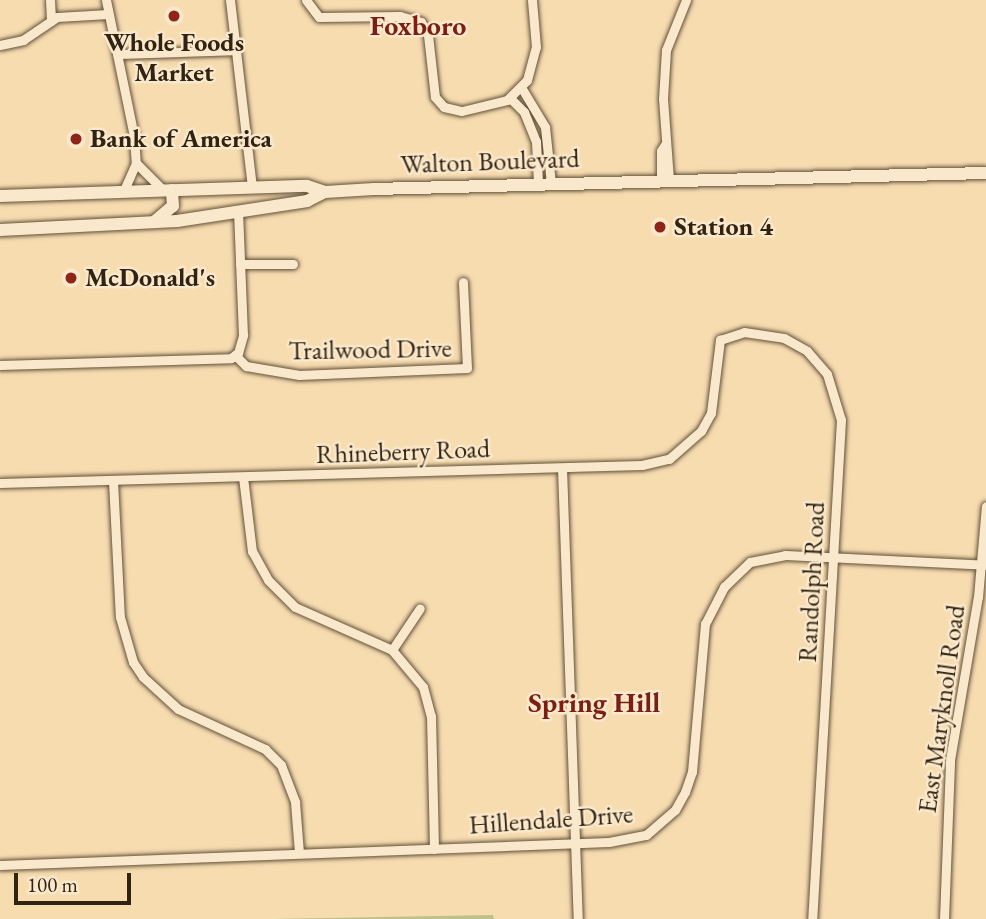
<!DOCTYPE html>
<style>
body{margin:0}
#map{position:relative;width:986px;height:919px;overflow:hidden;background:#f7dcb0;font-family:"EB Garamond",serif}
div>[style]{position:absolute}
.green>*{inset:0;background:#bfc08a}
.roads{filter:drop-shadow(0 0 2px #625139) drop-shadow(0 0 2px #625139)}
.street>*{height:9px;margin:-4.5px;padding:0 4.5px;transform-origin:4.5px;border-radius:4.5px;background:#fae8cc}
.secondary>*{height:12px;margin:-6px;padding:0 6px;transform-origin:6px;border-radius:6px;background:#fae8cc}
.dots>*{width:19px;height:19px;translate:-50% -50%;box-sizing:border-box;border:4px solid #fae8cc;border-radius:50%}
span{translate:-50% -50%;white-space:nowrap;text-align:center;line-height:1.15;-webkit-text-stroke:5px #fae8cc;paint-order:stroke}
.poi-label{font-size:26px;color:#302311;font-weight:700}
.left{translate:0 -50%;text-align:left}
.street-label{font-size:26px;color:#302311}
.neighbourhood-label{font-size:28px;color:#7a1f14;font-weight:700}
.scale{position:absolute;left:14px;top:873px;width:117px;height:32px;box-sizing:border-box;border:4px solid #302311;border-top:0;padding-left:9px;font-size:21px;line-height:24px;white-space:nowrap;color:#302311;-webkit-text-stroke:5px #fae8cc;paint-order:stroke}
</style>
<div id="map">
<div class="green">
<i style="clip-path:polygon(493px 915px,494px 919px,249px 919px,271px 919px)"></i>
</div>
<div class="roads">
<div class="street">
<i style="left:50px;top:0;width:21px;rotate:87deg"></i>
<i style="left:106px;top:0;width:140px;rotate:78.4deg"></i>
<i style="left:134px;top:137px;width:26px;rotate:86deg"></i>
<i style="left:136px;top:163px;width:32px;rotate:114deg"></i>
<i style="left:230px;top:0;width:188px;rotate:83.3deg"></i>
<i style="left:306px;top:0;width:21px;rotate:53deg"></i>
<i style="left:319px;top:17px;width:81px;rotate:-0.7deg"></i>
<i style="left:400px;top:16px;width:22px;rotate:16deg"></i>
<i style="left:421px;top:22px;width:15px;rotate:62deg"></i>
<i style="left:428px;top:35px;width:62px;rotate:83.6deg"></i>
<i style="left:435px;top:97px;width:13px;rotate:48deg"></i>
<i style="left:444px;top:107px;width:18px;rotate:13deg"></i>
<i style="left:462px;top:111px;width:46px;rotate:-13.7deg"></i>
<i style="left:507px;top:100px;width:28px;rotate:-45deg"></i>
<i style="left:527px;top:80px;width:34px;rotate:-75deg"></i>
<i style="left:536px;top:47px;width:47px;rotate:-94.9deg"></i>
<i style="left:0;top:45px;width:24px;rotate:-12deg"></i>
<i style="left:23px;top:40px;width:41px;rotate:-34.1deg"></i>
<i style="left:57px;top:17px;width:51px;rotate:-3.4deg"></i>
<i style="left:117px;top:54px;width:118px;rotate:-1.9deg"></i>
<i style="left:521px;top:87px;width:47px;rotate:59deg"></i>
<i style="left:545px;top:127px;width:56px;rotate:83.9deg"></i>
<i style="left:510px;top:98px;width:20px;rotate:45deg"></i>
<i style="left:524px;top:112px;width:31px;rotate:68deg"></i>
<i style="left:536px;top:141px;width:42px;rotate:87.3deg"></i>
<i style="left:136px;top:163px;width:38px;rotate:45deg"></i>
<i style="left:661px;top:180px;width:29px;rotate:-90deg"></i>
<i style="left:661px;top:151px;width:9px;rotate:-58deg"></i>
<i style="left:669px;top:180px;width:81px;rotate:-94.2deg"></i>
<i style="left:663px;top:99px;width:49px;rotate:-86.5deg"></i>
<i style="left:666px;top:50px;width:54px;rotate:-68.2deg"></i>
<i style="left:240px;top:264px;width:53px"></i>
<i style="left:235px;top:355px;width:16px;rotate:45deg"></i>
<i style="left:246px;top:366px;width:54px;rotate:9.6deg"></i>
<i style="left:299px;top:375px;width:168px;rotate:-2.4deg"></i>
<i style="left:467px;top:368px;width:86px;rotate:-92.7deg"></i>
<i style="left:0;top:365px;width:231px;rotate:-1.7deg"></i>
<i style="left:231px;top:358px;width:9px;rotate:-36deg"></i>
<i style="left:238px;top:353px;width:19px;rotate:-74deg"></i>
<i style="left:243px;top:335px;width:124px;rotate:-92.3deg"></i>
<i style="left:562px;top:468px;width:451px;rotate:88deg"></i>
<i style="left:243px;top:477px;width:75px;rotate:83.1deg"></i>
<i style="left:252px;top:551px;width:33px;rotate:61deg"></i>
<i style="left:268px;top:580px;width:38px;rotate:45deg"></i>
<i style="left:295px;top:607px;width:106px;rotate:23.9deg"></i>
<i style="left:392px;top:650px;width:48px;rotate:50deg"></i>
<i style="left:423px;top:687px;width:30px;rotate:75deg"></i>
<i style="left:431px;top:716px;width:133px;rotate:88.7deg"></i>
<i style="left:113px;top:481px;width:136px;rotate:87.1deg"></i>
<i style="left:120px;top:617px;width:47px;rotate:73.9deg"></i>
<i style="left:133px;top:662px;width:18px;rotate:56deg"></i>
<i style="left:143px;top:677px;width:47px;rotate:42.4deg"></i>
<i style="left:178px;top:709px;width:96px;rotate:24.7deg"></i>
<i style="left:265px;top:749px;width:23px;rotate:45deg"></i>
<i style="left:281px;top:765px;width:40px;rotate:69deg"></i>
<i style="left:295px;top:802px;width:51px;rotate:85.5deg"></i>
<i style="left:0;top:483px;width:642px;rotate:-1.61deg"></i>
<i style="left:642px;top:465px;width:28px;rotate:-13deg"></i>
<i style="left:669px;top:459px;width:43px;rotate:-41.2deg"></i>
<i style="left:701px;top:431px;width:21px;rotate:-61deg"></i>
<i style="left:711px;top:413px;width:74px;rotate:-83deg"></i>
<i style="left:720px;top:340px;width:25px;rotate:-18deg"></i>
<i style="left:744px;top:332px;width:40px;rotate:8.5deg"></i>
<i style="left:784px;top:338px;width:26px;rotate:29deg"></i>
<i style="left:807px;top:351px;width:30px;rotate:49deg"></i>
<i style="left:827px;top:374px;width:48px;rotate:73.1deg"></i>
<i style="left:841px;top:420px;width:500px;rotate:93.3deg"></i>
<i style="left:392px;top:650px;width:50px;rotate:-56.3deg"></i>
<i style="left:0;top:865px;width:609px;rotate:-2.16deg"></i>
<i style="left:609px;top:842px;width:38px;rotate:-11deg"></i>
<i style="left:646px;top:835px;width:38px;rotate:-41deg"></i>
<i style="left:675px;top:810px;width:21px;rotate:-61deg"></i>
<i style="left:685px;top:792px;width:21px;rotate:-71deg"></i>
<i style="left:692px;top:772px;width:149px;rotate:-85deg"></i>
<i style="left:705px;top:624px;width:42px;rotate:-62.8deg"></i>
<i style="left:724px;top:587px;width:36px;rotate:-44deg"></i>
<i style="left:750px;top:562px;width:36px;rotate:-11deg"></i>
<i style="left:785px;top:555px;width:201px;rotate:2.8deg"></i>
<i style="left:944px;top:919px;width:159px;rotate:-87.8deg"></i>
<i style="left:950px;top:760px;width:165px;rotate:-80.3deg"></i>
<i style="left:978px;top:597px;width:91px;rotate:-85deg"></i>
</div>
<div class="secondary">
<i style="left:0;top:196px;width:307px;rotate:-1.9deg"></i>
<i style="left:307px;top:186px;width:19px;rotate:18deg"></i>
<i style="left:155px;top:221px;width:23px;rotate:-40deg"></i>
<i style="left:173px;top:206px;width:16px;rotate:-94deg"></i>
<i style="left:0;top:230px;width:177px;rotate:-2.9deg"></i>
<i style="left:177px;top:221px;width:132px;rotate:-8.7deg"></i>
<i style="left:307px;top:201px;width:20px;rotate:-27deg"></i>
<i style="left:325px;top:192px;width:49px;rotate:-3.5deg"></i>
<i style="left:374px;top:189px;width:612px;rotate:-1.5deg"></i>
</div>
</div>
<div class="dots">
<i style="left:174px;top:16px;background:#8f2418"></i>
<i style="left:76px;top:139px;background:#8f2418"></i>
<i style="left:660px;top:227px;background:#8f2418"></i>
<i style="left:71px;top:278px;background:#8f2418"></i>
</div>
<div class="poi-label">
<span style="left:174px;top:58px">Whole Foods<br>Market</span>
<span class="left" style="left:90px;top:139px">Bank of America</span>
<span class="left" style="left:674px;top:227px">Station 4</span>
<span class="left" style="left:85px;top:278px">McDonald's</span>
</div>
<div class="street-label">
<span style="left:490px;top:162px;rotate:-2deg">Walton Boulevard</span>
<span style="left:370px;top:350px;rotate:-1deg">Trailwood Drive</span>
<span style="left:403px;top:452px;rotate:-2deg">Rhineberry Road</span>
<span style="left:812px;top:582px;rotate:-87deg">Randolph Road</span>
<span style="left:942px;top:709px;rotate:-82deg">East Maryknoll Road</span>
<span style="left:551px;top:820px;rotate:-4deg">Hillendale Drive</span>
</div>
<div class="neighbourhood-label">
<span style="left:418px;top:25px">Foxboro</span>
<span style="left:594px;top:702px">Spring Hill</span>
</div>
<div class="scale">100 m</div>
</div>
